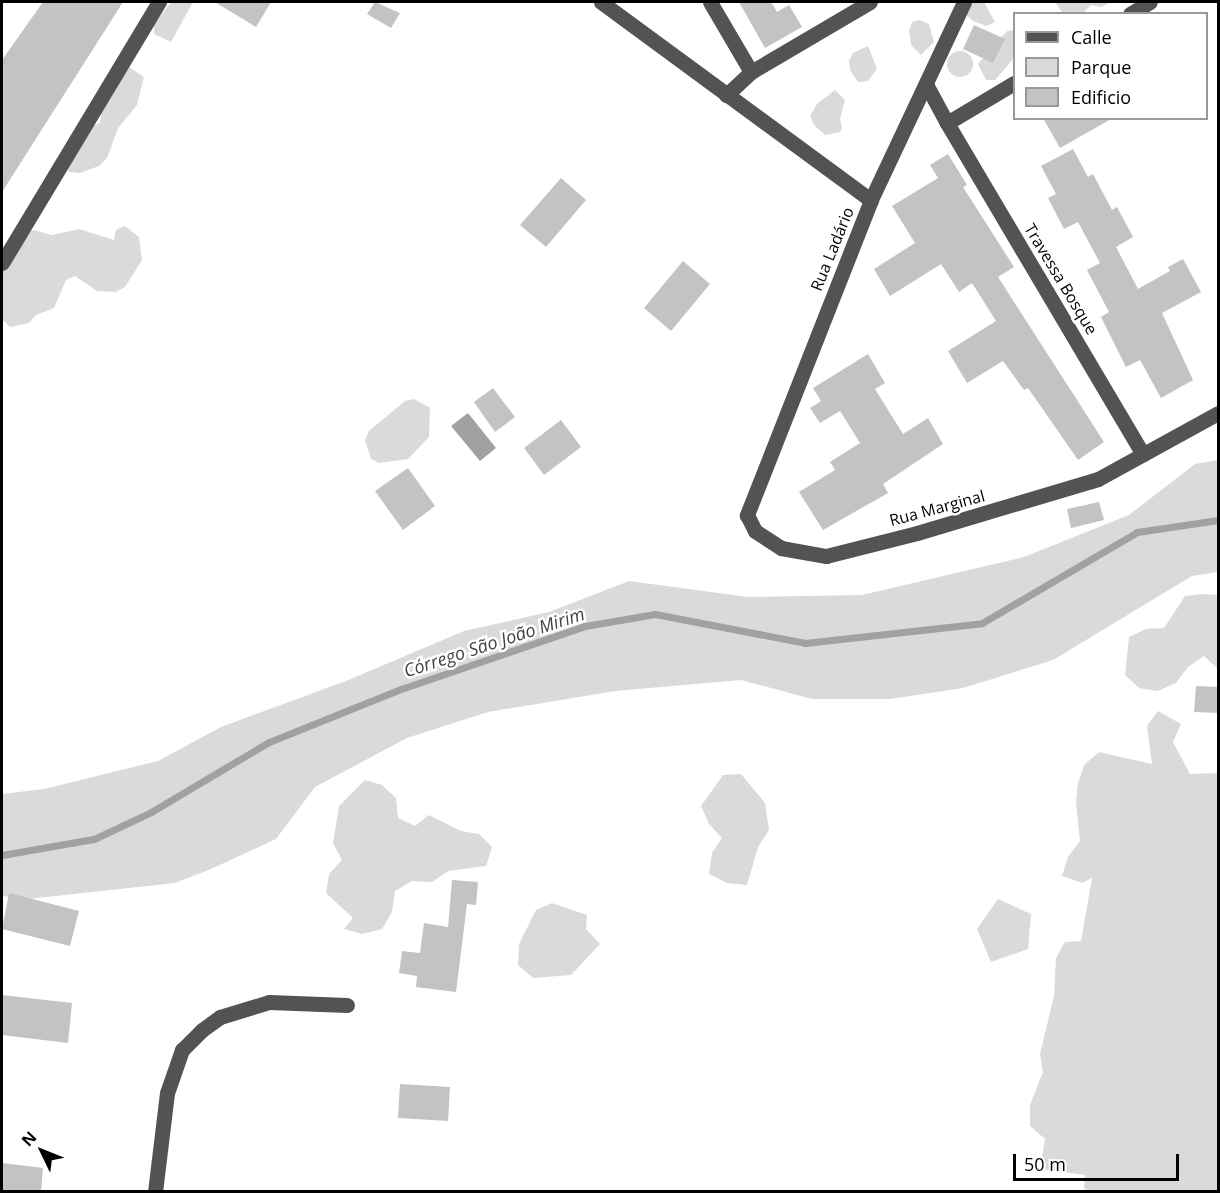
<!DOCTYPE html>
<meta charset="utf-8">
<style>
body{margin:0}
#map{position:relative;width:1220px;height:1193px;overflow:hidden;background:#fff;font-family:"Open Sans",sans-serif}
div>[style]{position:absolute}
.green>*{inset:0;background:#dadada}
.round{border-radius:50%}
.water>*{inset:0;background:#a1a1a1}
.stream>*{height:7px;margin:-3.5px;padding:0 3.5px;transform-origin:3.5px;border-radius:3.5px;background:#a1a1a1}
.building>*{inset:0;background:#c3c3c3}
.minor>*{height:15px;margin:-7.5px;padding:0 7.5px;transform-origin:7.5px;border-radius:7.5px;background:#535353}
span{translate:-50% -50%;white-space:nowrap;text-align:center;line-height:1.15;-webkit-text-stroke:5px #fff;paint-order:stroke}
.street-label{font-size:16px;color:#000}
.water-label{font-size:18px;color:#424242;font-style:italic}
.frame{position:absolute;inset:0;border:3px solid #000;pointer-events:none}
.legend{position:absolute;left:1013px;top:12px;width:195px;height:108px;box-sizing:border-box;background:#fff;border:2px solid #999;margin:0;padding:8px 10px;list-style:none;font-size:18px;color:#000}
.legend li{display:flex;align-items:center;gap:12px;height:30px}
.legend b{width:30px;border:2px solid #999}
.north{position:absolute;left:12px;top:1121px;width:60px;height:60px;-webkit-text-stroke:4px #fff;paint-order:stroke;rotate:313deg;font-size:16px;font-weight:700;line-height:24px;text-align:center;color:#000}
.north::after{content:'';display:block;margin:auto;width:21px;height:27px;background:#000;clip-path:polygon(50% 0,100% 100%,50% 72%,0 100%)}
.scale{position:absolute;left:1013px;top:1154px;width:166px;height:27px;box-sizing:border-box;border:3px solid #000;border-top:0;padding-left:8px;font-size:18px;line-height:21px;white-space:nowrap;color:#000;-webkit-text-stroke:4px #fff;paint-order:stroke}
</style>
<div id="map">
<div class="green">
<i style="clip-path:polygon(171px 2px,193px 2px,171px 42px,154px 34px,154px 25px)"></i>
<i style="clip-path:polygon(968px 2px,984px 2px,995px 22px,986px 26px,973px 21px,966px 14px)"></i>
<i style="clip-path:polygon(1055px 2px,1111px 2px,1101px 7px,1091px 5px,1082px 14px,1062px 12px)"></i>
<i style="clip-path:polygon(920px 20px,929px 24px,934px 42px,921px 55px,911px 45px,909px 31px,912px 22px)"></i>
<i style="clip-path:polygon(1014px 30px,1014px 58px,995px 80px,986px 80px,978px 64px,1007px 31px)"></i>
<i style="clip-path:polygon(868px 46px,877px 69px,868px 81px,858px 82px,850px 70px,849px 61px,853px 53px)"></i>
<i class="round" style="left:947px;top:51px;width:26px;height:26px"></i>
<i style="clip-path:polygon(129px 67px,144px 77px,137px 105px,118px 128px,107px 158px,99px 166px,80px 173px,69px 172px,67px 163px,82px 129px,100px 123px,102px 104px,119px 70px)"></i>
<i style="clip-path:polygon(835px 90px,845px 100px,840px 119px,842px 128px,840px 132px,825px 135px,814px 125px,810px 116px,817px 104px)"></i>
<i style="clip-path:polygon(125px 226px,139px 237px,142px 260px,125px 287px,116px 292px,97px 291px,75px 276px,66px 280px,54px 308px,36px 315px,29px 323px,10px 327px,3px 320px,2px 252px,15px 236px,34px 230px,52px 235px,79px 229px,114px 240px,116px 230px)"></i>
<i style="clip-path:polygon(414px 399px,430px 408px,429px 437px,408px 459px,379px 463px,371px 459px,365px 440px,369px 431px,405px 401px)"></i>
<i style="clip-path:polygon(1218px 460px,1218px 572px,1192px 576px,1053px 660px,963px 688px,890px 699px,812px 699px,741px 680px,615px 691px,488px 712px,407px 738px,315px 787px,276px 839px,211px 869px,175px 883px,28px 899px,2px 896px,2px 794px,44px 789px,158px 761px,221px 727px,346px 681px,464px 631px,549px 612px,629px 581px,748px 597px,862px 595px,1024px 557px,1129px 515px,1195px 464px)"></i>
<i style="clip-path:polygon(1203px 594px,1218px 595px,1218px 669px,1204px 656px,1188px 667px,1176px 683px,1158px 691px,1139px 688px,1125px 675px,1129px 637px,1146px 629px,1164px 628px,1185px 596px)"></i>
<i style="clip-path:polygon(1158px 711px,1181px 724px,1173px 742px,1190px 774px,1218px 773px,1218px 1191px,1093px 1191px,1084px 1189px,1085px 1175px,1040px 1169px,1045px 1139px,1030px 1126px,1030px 1105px,1043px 1072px,1040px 1054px,1054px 996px,1056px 958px,1065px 942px,1081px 941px,1092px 878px,1082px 883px,1062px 876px,1068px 857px,1080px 841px,1076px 802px,1078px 783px,1084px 765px,1099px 752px,1152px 764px,1147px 726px)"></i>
<i style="clip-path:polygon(741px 774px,765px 803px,769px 830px,758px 847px,747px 885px,727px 883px,709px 874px,712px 853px,722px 838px,709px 824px,701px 806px,723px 775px)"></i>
<i style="clip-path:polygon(365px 780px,382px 785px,396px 798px,398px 818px,415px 826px,429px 815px,461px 831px,479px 834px,492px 847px,486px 866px,448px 871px,432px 882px,412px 881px,395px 891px,392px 912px,382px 929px,362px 934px,344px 929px,353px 918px,326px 893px,329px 874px,342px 860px,333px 843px,339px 806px)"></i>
<i style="clip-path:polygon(998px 899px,1031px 914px,1028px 949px,991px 962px,977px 929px)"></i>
<i style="clip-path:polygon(552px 903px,587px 915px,586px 929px,600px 944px,571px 975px,533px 978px,518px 965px,519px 944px,536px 910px)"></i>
</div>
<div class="water">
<i style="clip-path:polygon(468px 413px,496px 448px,480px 461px,451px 426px)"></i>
</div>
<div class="stream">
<i style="left:2px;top:855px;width:93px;rotate:-9.9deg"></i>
<i style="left:94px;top:839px;width:63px;rotate:-25.3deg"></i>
<i style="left:151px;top:812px;width:137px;rotate:-30.7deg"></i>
<i style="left:269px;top:742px;width:142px;rotate:-21.9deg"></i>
<i style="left:401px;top:689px;width:194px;rotate:-18.9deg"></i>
<i style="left:585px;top:626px;width:71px;rotate:-9.7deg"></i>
<i style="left:655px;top:614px;width:153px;rotate:10.9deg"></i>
<i style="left:805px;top:643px;width:178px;rotate:-6.4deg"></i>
<i style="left:982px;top:623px;width:180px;rotate:-30.4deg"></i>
<i style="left:1137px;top:532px;width:82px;rotate:-8.4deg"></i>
</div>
<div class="building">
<i style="clip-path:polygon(43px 2px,123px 2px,2px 192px,2px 60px)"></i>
<i style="clip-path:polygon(215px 2px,271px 2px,256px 27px)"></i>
<i style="clip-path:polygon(375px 2px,400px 13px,391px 28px,367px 14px)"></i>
<i style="clip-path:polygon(739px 2px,771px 2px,777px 12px,789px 5px,802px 27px,765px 48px)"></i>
<i style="clip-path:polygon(974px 25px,1005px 39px,993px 63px,963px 49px)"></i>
<i style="clip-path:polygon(1043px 118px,1113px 118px,1060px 148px)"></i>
<i style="clip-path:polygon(1073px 149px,1088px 177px,1093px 174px,1112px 210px,1117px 207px,1133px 237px,1116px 247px,1138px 289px,1170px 271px,1168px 267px,1183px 259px,1201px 292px,1162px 313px,1193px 380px,1161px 398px,1140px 360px,1126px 367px,1101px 317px,1109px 312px,1087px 270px,1100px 263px,1078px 222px,1064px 229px,1048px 198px,1056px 194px,1041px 166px)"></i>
<i style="clip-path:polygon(948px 154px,967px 185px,963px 187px,1014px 267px,998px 277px,1104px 442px,1078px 460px,1028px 388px,1024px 390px,1003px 361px,967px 383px,948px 351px,996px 321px,972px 283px,959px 292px,941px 264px,890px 296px,874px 269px,915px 243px,892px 206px,938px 178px,930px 165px)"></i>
<i style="clip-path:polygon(561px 178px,586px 200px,546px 247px,520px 225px)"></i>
<i style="clip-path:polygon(683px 261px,710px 284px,671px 331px,644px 308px)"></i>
<i style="clip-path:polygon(868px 354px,885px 383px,875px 389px,903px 434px,928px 418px,943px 444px,883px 484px,888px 493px,823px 530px,799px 492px,835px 470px,830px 462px,860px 443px,840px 411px,820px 423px,810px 408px,821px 401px,813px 388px)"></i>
<i style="clip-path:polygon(493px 388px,515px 417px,495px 432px,474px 402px)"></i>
<i style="clip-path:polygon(561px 420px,581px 447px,544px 475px,524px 448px)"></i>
<i style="clip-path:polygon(408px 468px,435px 506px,403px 530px,375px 491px)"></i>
<i style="clip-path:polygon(1099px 502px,1104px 520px,1071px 528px,1067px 509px)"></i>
<i style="clip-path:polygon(1196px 686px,1218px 687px,1218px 713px,1194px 712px)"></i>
<i style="clip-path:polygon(452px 880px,478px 882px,476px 905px,467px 904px,456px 992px,416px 987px,417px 976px,399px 973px,402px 951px,420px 953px,424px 923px,448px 927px)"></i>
<i style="clip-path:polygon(9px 893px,79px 911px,70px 946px,2px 929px)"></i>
<i style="clip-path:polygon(2px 995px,72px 1003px,68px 1043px,2px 1035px)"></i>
<i style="clip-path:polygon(400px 1084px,450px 1087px,448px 1121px,398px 1118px)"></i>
<i style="clip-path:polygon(2px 1163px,43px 1168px,41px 1191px,2px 1191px)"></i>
</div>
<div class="minor">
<i style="left:601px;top:2px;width:335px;rotate:36.3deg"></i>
<i style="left:710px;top:2px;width:81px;rotate:59.6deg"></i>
<i style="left:751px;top:72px;width:34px;rotate:137deg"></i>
<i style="left:964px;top:2px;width:219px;rotate:115.2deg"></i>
<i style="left:871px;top:200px;width:339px;rotate:111.5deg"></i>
<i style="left:747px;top:515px;width:18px;rotate:63deg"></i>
<i style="left:755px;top:531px;width:31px;rotate:33deg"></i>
<i style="left:781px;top:548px;width:46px;rotate:10.1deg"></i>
<i style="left:826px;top:556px;width:94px;rotate:-14.2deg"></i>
<i style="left:917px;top:533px;width:189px;rotate:-16.6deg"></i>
<i style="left:1098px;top:479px;width:137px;rotate:-28.8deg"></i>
<i style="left:1130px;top:14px;width:23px;rotate:-31deg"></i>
<i style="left:751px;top:72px;width:138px;rotate:-30.5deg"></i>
<i style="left:927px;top:86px;width:42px;rotate:61.6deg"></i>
<i style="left:947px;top:123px;width:78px;rotate:-30.8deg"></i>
<i style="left:947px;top:123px;width:385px;rotate:59.4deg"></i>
<i style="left:2px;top:263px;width:305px;rotate:-59deg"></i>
<i style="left:155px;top:1192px;width:100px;rotate:-83.1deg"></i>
<i style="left:167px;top:1093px;width:46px;rotate:-70.8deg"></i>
<i style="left:182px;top:1050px;width:28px;rotate:-45deg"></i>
<i style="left:202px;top:1030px;width:22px;rotate:-36deg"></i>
<i style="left:220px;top:1017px;width:51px;rotate:-17deg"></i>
<i style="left:269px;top:1002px;width:78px;rotate:2.2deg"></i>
</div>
<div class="street-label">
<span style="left:832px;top:249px;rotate:-68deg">Rua Ladário</span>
<span style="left:1061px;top:279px;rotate:59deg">Travessa Bosque</span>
<span style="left:937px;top:508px;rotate:-15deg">Rua Marginal</span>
</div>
<div class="water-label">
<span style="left:494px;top:642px;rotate:-18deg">Córrego São João Mirim</span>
</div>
<div class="frame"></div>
<ul class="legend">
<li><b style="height:8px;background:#535353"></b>Calle</li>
<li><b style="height:16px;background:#dadada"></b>Parque</li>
<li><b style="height:16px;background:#c3c3c3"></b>Edificio</li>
</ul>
<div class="north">N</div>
<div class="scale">50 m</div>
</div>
